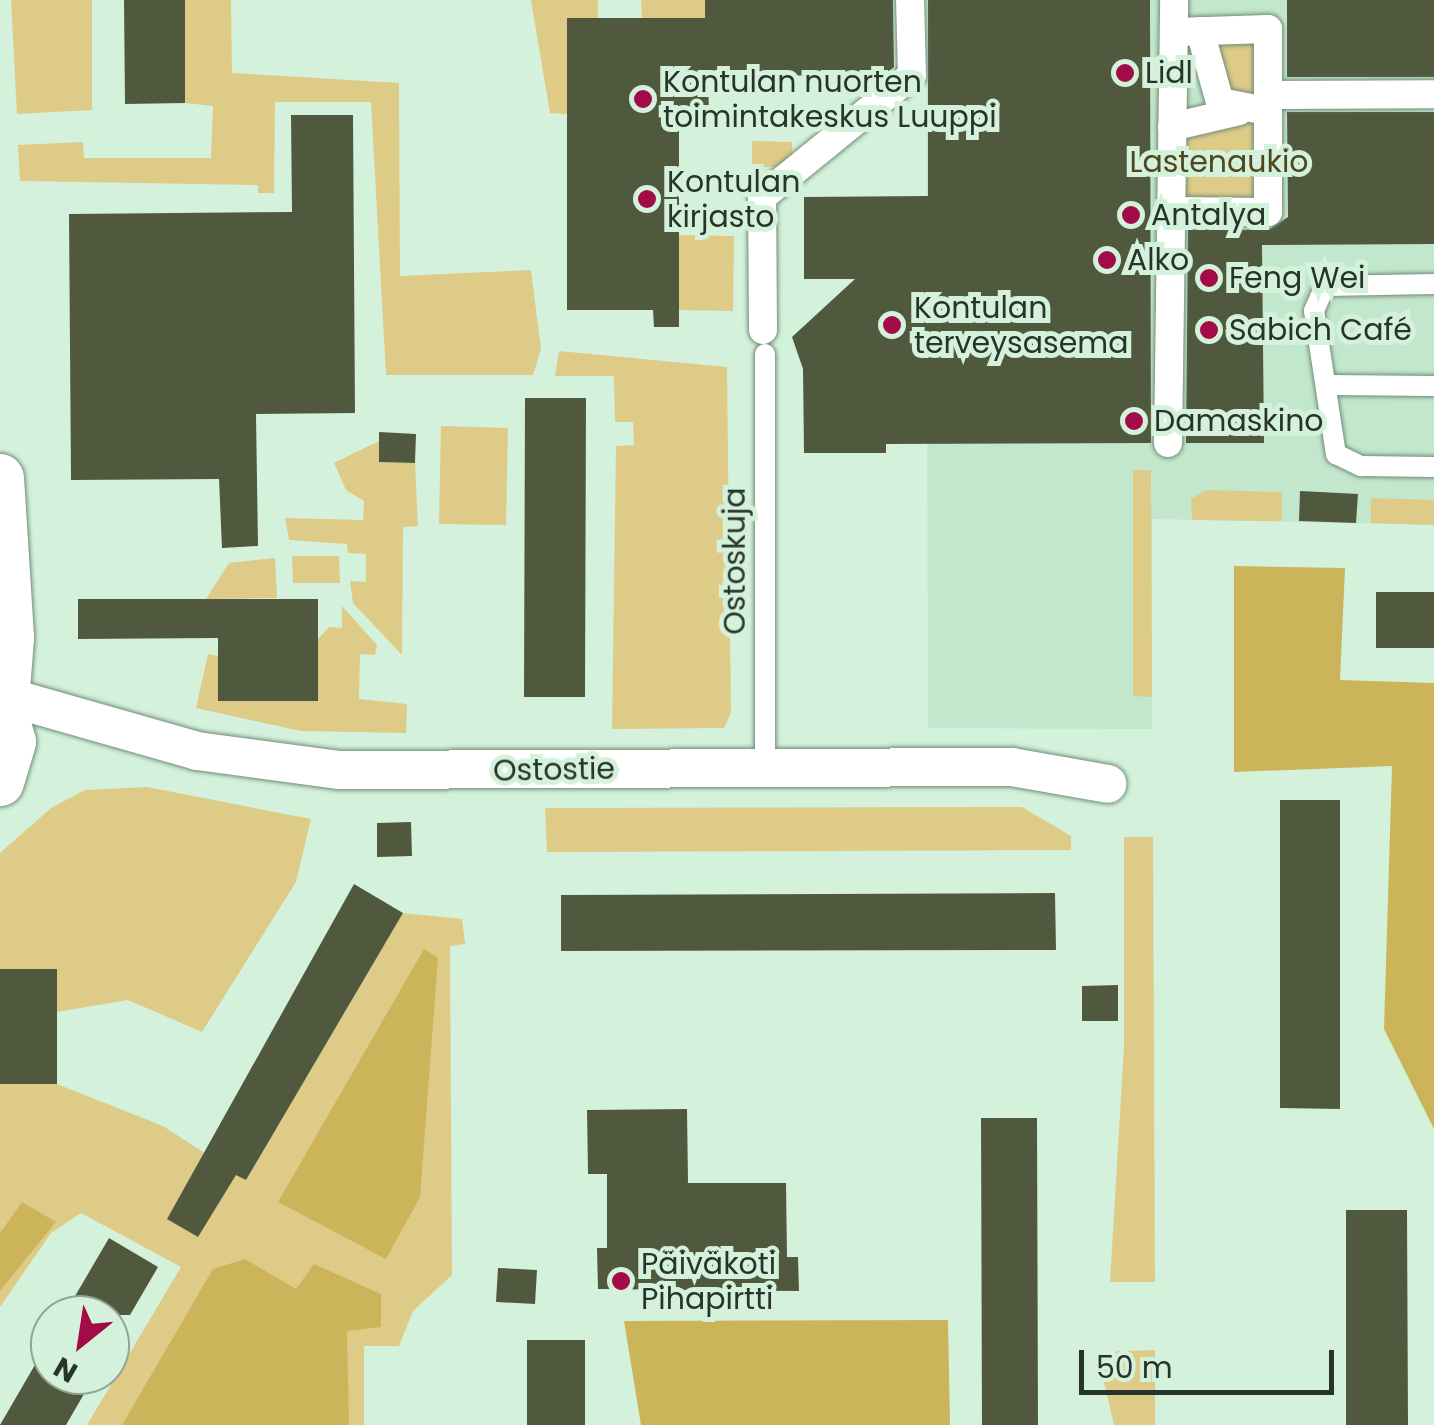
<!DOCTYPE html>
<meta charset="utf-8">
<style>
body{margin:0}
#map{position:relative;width:1434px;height:1425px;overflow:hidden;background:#d4f2db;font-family:Poppins,sans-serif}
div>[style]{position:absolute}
.built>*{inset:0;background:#c3e7cc}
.green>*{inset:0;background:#decb88}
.forest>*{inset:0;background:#ccb45a}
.building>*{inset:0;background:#50593e}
.roads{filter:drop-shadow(0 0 2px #718c78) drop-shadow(0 0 2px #718c78)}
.service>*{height:20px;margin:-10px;padding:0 10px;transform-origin:10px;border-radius:10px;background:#fff}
.pedestrian>*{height:28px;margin:-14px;padding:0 14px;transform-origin:14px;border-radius:14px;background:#fff}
.minor>*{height:38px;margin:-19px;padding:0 19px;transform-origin:19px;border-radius:19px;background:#fff}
.tertiary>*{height:48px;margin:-24px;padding:0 24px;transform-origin:24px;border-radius:24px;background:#fff}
.dots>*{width:28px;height:28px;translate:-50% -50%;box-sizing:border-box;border:5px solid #d4f2db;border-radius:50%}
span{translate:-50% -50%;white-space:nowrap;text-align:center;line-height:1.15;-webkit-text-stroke:10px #d4f2db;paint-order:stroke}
.poi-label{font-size:30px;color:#28342b}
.left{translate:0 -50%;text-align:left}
.park-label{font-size:30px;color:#4f451f}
.street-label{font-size:30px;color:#28342b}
.north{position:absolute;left:30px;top:1295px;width:100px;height:100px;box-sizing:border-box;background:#d4f2db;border:2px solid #8fa695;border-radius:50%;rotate:210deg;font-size:28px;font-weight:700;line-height:40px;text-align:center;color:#28342b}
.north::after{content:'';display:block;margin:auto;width:35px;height:45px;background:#a30b48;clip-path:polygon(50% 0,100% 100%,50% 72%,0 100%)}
.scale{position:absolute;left:1079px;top:1350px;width:255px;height:45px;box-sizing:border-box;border:5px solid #28342b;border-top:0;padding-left:12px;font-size:30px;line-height:35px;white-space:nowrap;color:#28342b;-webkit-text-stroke:8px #d4f2db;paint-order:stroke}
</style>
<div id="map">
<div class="built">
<i style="clip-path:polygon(926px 0,1434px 0,1434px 525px,1152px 519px,1152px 729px,928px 728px)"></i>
</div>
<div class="green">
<i style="clip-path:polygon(11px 0,92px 0,92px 110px,17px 114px)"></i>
<i style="clip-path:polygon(185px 0,231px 0,232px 73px,399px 83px,400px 276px,531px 270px,541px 349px,533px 375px,386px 375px,371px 102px,275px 102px,274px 193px,258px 193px,258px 185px,20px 181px,18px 145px,83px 142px,84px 158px,211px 158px,213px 106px,185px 103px)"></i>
<i style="clip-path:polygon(531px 0,598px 0,598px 18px,567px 19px,567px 114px,550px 113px)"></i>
<i style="clip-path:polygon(641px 0,705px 0,709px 84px,687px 84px,679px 19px,642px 18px)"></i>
<i style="clip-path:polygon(1258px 35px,1259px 95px,1236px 101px,1205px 36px)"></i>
<i style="clip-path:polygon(1258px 117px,1258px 199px,1178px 199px,1177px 132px)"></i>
<i style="clip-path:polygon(752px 141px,792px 142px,792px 167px,752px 167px)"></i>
<i style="clip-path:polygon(679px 235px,734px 236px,733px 311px,679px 310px)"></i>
<i style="clip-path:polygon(559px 351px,727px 367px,731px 713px,724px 728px,612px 729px,616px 446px,634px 445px,633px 422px,615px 422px,614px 376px,555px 376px)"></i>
<i style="clip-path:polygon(441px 426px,508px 428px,506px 525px,439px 524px)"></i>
<i style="clip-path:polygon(379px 441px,379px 462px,415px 463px,418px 526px,403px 527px,402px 655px,353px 603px,350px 581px,366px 582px,366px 554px,348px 553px,347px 544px,289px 540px,285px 518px,363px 520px,364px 501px,346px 490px,334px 463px)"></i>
<i style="clip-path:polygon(1133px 470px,1151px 470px,1152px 697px,1133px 696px)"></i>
<i style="clip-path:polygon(1206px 490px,1282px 492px,1282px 521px,1192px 520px,1191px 499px)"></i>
<i style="clip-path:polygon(1371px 498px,1434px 500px,1434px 525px,1371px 523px)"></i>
<i style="clip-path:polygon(292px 556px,339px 556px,340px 583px,293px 583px)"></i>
<i style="clip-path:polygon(275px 558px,277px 598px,206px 599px,229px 563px)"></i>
<i style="clip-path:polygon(342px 606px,377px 645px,375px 655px,360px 654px,359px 699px,407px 704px,406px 733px,301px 731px,196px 708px,208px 654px,218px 656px,218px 701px,318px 701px,318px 639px,329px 627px,342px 628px)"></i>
<i style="clip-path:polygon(147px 787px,311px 819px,296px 882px,202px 1032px,128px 1000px,57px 1012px,57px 1084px,163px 1126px,246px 1180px,403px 913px,462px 919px,465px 944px,450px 946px,452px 1275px,413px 1311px,399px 1346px,364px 1346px,364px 1425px,87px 1425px,181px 1267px,81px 1213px,51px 1233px,0 1307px,0 853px,51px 808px,85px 790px)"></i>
<i style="clip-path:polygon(1022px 807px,1071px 836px,1071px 850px,547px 852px,545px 808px)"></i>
<i style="clip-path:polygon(1124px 837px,1153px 837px,1155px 1282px,1110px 1282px,1124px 1046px)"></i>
<i style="clip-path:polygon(1155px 1350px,1155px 1425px,1114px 1425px,1097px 1352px)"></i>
</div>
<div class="forest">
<i style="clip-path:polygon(1234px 566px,1345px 568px,1340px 680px,1434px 683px,1434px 1129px,1384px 1029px,1392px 766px,1234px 772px)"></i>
<i style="clip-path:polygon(424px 949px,438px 958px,420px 1197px,386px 1259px,278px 1202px)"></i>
<i style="clip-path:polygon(22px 1202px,56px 1222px,0 1291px,0 1233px)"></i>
<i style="clip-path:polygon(245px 1259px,296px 1289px,314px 1264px,381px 1294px,381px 1327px,347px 1331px,349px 1425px,122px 1425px,213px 1269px)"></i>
<i style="clip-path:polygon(948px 1320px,950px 1425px,641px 1425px,624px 1321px)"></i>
</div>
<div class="building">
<i style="clip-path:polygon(124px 0,185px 0,185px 103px,125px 104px)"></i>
<i style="clip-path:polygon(705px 0,893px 0,894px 67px,884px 75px,708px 76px,709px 115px,679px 115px,679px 327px,654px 327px,653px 310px,567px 310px,567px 18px,705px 18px)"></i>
<i style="clip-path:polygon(928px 0,1150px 0,1151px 443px,886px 444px,886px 453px,804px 453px,803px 369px,792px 337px,855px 279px,804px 279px,804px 197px,928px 196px)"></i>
<i style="clip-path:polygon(1287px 0,1434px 0,1434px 77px,1287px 77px)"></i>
<i style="clip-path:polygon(1287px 112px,1434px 112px,1434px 244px,1262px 245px,1264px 443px,1186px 443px,1188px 229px,1268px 230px,1288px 217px)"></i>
<i style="clip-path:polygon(291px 115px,353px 115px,355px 413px,256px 414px,258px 546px,222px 548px,219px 479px,71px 480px,69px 214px,292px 212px)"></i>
<i style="clip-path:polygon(525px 398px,586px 398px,585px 697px,524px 697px)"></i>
<i style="clip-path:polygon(379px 432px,416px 434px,415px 463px,379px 462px)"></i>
<i style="clip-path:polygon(1300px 491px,1358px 494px,1356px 523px,1299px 521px)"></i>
<i style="clip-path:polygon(1376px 592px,1434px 592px,1434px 648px,1376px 648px)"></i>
<i style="clip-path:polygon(78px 599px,318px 599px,318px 701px,218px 701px,218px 638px,78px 639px)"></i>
<i style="clip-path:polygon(1280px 800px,1340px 800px,1340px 1109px,1280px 1108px)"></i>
<i style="clip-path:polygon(411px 822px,412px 856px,377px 857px,377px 823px)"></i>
<i style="clip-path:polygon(354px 884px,403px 913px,246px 1180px,236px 1175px,198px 1237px,167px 1219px)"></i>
<i style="clip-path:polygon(1055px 893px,1056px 950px,561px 951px,561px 895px)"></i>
<i style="clip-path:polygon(0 969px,57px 969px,57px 1084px,0 1084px)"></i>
<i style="clip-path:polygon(1118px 985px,1118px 1021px,1082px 1021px,1082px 986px)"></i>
<i style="clip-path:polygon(687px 1109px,688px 1183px,786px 1183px,787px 1257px,798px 1257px,799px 1291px,598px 1289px,597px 1248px,607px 1248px,607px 1174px,588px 1174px,587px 1110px)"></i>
<i style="clip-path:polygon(981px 1118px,1037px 1118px,1038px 1425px,982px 1425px)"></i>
<i style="clip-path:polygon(1346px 1210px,1407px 1210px,1408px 1425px,1346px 1425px)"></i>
<i style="clip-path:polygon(109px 1238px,158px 1267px,130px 1315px,64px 1315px)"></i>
<i style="clip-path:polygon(498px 1268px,537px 1270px,535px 1304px,496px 1302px)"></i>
<i style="clip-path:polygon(50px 1339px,50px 1375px,95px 1375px,66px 1425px,0 1425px)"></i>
<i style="clip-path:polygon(527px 1340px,585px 1340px,585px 1425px,527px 1425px)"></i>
</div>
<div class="roads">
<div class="service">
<i style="left:1434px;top:284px;width:109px;rotate:178.9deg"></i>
<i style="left:1325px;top:286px;width:27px;rotate:114deg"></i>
<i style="left:1314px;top:311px;width:145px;rotate:81.3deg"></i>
<i style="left:1336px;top:454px;width:28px;rotate:26deg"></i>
<i style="left:1361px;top:466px;width:73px;rotate:0.8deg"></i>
<i style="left:1330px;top:385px;width:104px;rotate:0.6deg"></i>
<i style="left:765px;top:768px;width:414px;rotate:-90deg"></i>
</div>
<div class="pedestrian">
<i style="left:1200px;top:31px;width:74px;rotate:74.3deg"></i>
<i style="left:1220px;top:102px;width:48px;rotate:10.8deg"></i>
<i style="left:1268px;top:95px;width:166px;rotate:-0.3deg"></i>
<i style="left:1172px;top:127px;width:69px;rotate:-13.4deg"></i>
<i style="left:1171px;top:211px;width:97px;rotate:0.6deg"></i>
<i style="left:1268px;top:212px;width:183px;rotate:-90deg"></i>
<i style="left:1268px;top:29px;width:94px;rotate:178.2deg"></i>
<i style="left:763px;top:330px;width:133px;rotate:-90.4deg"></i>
<i style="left:762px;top:197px;width:193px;rotate:-39.1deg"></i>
<i style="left:912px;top:75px;width:75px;rotate:-91.5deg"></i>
<i style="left:1168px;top:443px;width:443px;rotate:-89.2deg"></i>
</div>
<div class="minor">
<i style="left:8px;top:697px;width:197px;rotate:15.9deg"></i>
<i style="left:197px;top:751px;width:144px;rotate:7.6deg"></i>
<i style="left:340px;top:770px;width:672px;rotate:-0.26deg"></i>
<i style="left:1012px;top:767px;width:97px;rotate:10deg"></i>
</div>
<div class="tertiary">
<i style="left:0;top:478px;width:160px;rotate:86.4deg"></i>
<i style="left:10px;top:638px;width:76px;rotate:94.5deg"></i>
<i style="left:4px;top:714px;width:29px;rotate:74deg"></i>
<i style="left:12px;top:742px;width:42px;rotate:106.7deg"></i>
</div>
</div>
<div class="dots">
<i style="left:1125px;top:73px;background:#a30b48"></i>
<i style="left:643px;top:99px;background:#a30b48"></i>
<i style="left:647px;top:199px;background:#a30b48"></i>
<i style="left:1131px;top:215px;background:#a30b48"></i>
<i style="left:1107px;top:260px;background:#a30b48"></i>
<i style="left:1209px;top:278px;background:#a30b48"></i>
<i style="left:892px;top:325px;background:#a30b48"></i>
<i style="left:1209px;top:330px;background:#a30b48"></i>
<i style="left:1134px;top:421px;background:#a30b48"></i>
<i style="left:621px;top:1281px;background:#a30b48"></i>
</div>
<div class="poi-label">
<span class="left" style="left:1145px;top:73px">Lidl</span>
<span class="left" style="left:663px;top:99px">Kontulan nuorten<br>toimintakeskus Luuppi</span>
<span class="left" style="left:667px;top:199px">Kontulan<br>kirjasto</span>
<span class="left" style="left:1151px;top:215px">Antalya</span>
<span class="left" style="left:1127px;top:260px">Alko</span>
<span class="left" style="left:1229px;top:278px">Feng Wei</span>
<span class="left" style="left:914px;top:325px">Kontulan<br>terveysasema</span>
<span class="left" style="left:1229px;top:330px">Sabich Café</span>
<span class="left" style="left:1154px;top:421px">Damaskino</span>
<span class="left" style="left:641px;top:1281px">Päiväkoti<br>Pihapirtti</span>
</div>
<div class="park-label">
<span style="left:1219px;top:162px">Lastenaukio</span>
</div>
<div class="street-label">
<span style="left:735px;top:561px;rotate:-90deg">Ostoskuja</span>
<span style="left:554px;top:770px;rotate:-1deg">Ostostie</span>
</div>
<div class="north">N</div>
<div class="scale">50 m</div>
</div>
